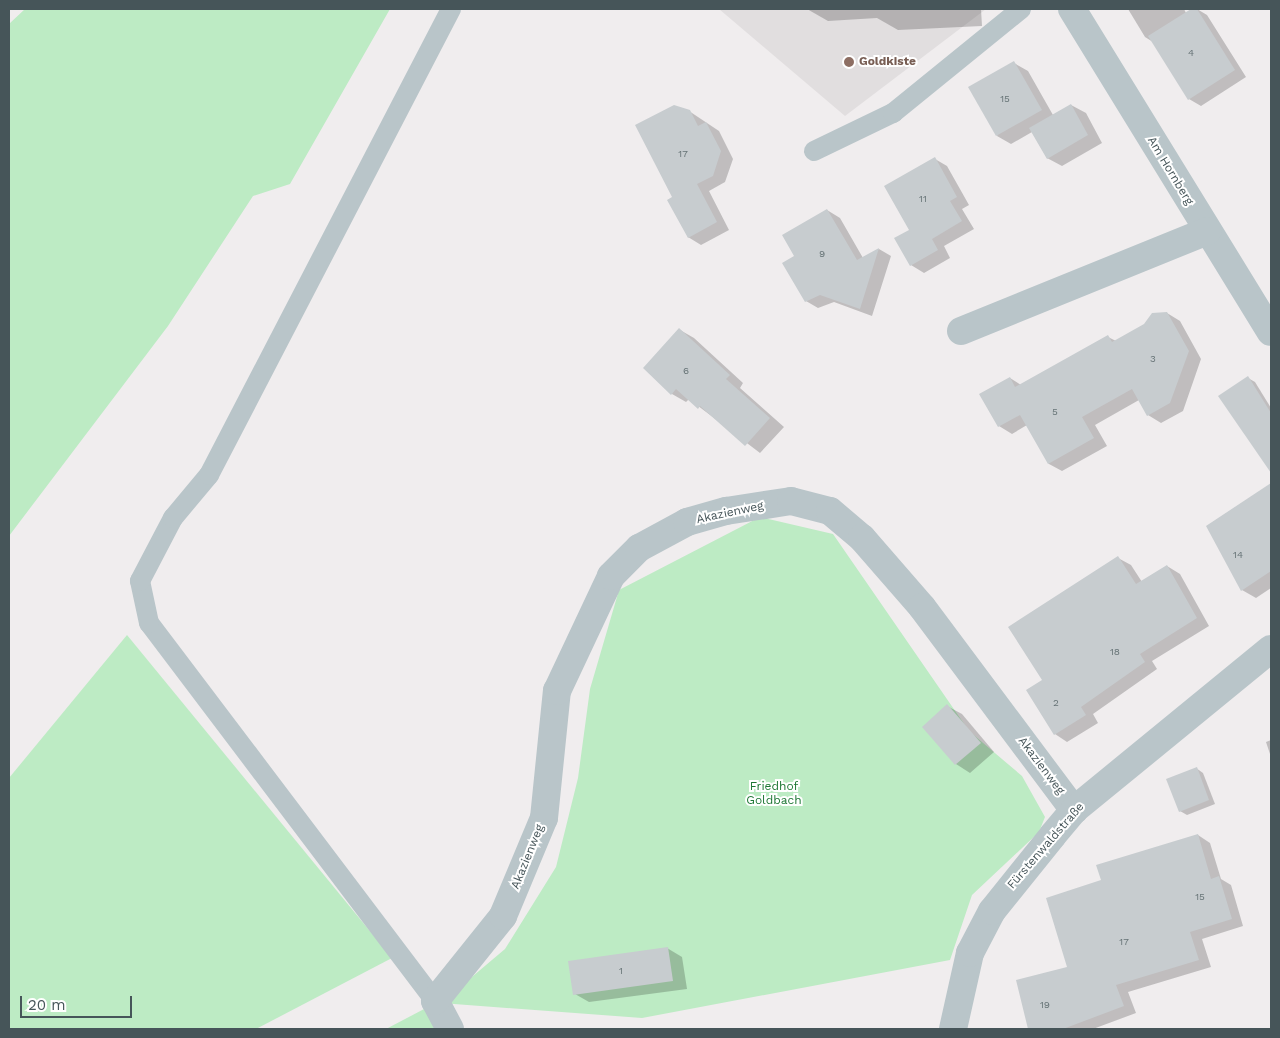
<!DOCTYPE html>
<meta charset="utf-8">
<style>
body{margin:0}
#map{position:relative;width:1280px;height:1038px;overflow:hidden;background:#f0edee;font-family:"Work Sans",sans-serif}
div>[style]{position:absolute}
.education>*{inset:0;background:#e1dedf}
.green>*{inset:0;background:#bdebc4}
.shadow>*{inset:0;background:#0003}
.building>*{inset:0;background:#c7cccf}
.lane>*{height:20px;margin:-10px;padding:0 10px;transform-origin:10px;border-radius:10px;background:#b9c5c9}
.street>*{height:28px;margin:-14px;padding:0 14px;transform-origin:14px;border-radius:14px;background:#b9c5c9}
.dots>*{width:14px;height:14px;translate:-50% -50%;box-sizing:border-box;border:2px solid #fff;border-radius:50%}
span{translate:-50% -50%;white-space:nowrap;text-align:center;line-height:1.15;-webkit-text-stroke:4px #fff;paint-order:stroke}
.number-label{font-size:10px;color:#667376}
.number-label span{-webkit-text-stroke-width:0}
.education-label{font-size:12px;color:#785e54;font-weight:700}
.left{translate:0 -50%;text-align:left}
.street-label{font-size:12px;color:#465559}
.park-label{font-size:12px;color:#1c7633}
.frame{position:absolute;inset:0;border:10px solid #465559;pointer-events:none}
.scale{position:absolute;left:20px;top:996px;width:112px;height:22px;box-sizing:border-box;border:2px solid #465559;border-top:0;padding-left:6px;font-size:15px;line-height:18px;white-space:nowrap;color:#465559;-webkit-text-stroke:4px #fff;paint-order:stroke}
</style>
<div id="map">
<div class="education">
<i style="clip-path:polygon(719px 9px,986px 9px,845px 116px)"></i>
</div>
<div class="green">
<i style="clip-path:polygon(25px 9px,390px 9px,290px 184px,253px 196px,168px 326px,9px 536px,9px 24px)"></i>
<i style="clip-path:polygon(760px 517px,833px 534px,969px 731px,1022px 776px,1045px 817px,1039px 832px,972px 895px,950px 960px,642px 1018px,441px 1003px,505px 949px,556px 867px,578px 778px,590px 689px,619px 590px)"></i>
<i style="clip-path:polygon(127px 635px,392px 958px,256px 1029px,9px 1029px,9px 778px)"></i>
<i style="clip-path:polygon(426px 1008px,437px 1029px,386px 1029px)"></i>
</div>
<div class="shadow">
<i style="clip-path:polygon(807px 9px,981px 9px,982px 26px,898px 30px,877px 18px,828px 21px)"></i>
<i style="clip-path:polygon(1128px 9px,1184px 9px,1186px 13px,1197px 9px,1207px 15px,1246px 77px,1201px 106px,1189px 99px,1153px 42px,1145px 37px)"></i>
<i style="clip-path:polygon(1014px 63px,1028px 71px,1053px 115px,1071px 105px,1086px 113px,1102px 143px,1062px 166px,1047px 158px,1032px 132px,1011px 144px,997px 136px)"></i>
<i style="clip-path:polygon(689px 111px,719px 131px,733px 159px,725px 182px,709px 191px,729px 230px,701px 245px,688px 237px,674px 197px)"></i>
<i style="clip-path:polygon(935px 159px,947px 166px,969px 205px,962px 209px,974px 229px,944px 246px,950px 258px,924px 273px,911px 265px,896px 239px,911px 230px)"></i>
<i style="clip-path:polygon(827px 210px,840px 218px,863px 258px,879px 249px,891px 256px,872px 316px,834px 302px,818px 308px,806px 301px)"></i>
<i style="clip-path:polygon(1167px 313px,1180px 321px,1201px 359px,1183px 411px,1161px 423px,1148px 415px,1139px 400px,1095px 425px,1107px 446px,1062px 471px,1049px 464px,1027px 425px,1012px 434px,999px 426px,1010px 378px,1021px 385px,1108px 337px,1116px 341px)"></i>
<i style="clip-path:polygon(680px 330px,694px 338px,743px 383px,740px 388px,784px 427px,760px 453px,689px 399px,686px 402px,672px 394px)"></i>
<i style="clip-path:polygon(1248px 378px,1255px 382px,1271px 408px,1271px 429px,1255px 440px)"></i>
<i style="clip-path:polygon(1271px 484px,1271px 588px,1256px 598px,1242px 590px,1207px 526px)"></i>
<i style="clip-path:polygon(1118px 558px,1131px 565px,1142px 582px,1167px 566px,1180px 574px,1209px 626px,1152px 661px,1157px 669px,1093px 714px,1098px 723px,1067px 742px,1055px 734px,1044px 681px)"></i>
<i style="clip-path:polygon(947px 706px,962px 714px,994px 752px,970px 773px,956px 764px,924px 727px)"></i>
<i style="clip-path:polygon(1271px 740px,1271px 757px,1266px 742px)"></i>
<i style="clip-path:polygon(1196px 768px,1203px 773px,1215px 804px,1187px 815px,1180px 811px)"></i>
<i style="clip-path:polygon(1198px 835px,1210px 843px,1221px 879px,1231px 885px,1243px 926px,1202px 939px,1211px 967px,1128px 992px,1136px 1013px,1093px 1029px,1030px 1029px,1017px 981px,1069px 968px,1103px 881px)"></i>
<i style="clip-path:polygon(667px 948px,682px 957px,687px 989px,589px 1002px,575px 994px)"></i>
</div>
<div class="building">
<i style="clip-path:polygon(1191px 9px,1197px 9px,1235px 70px,1188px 100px,1148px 36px)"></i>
<i style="clip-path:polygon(1014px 61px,1042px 110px,996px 136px,968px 87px)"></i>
<i style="clip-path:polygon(1071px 104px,1088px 135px,1047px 159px,1029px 128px)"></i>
<i style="clip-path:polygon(674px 105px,690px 110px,698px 126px,706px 122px,721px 151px,713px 176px,697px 184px,717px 222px,688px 238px,667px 200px,672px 197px,635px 125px)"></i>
<i style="clip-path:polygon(935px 157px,957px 197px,950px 201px,962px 221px,932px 239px,938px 250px,910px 266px,894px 238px,909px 230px,884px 186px)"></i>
<i style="clip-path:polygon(827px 209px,857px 260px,879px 248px,860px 309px,820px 295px,805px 302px,782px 263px,794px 256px,782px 235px)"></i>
<i style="clip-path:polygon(1167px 312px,1189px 351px,1170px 403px,1147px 416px,1132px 389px,1082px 417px,1094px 438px,1048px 464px,1020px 415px,998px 427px,979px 394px,1010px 377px,1015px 387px,1108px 335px,1112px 342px,1144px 324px,1152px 313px)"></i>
<i style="clip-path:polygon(679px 328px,730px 375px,726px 379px,770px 418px,745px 446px,700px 406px,698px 409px,676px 389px,671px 395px,643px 368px)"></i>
<i style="clip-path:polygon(1248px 376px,1271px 413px,1271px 473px,1218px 396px)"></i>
<i style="clip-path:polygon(1271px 483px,1271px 571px,1241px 591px,1206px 526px)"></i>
<i style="clip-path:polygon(1118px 556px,1136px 584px,1167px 565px,1197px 618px,1140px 654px,1145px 662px,1081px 707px,1086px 715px,1054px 735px,1026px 690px,1042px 680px,1008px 627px)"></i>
<i style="clip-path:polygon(947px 704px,981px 743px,955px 765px,922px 727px)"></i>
<i style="clip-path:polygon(1197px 767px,1209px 800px,1179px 812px,1166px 779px)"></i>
<i style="clip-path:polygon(1198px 834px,1211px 879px,1219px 876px,1232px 919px,1190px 932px,1199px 960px,1116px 985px,1124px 1006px,1063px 1029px,1028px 1029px,1016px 980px,1067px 967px,1046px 898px,1101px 880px,1096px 865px)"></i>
<i style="clip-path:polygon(668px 947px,673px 981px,573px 995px,568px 961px)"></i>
</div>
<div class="lane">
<i style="left:814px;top:151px;width:88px;rotate:-25.7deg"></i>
<i style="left:893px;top:113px;width:165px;rotate:-39.1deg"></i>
<i style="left:435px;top:1001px;width:474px;rotate:-127.1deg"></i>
<i style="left:149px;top:623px;width:43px;rotate:-102.1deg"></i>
<i style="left:140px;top:581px;width:71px;rotate:-62.4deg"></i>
<i style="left:173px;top:518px;width:56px;rotate:-50.1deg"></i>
<i style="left:209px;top:475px;width:525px;rotate:-62.56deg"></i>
</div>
<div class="street">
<i style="left:1072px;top:9px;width:379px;rotate:58.4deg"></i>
<i style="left:961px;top:331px;width:266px;rotate:-22.1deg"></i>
<i style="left:450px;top:1029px;width:32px;rotate:-118deg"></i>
<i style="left:435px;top:1001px;width:109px;rotate:-51.3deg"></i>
<i style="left:503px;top:916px;width:106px;rotate:-67.3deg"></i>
<i style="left:544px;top:818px;width:128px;rotate:-84.2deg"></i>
<i style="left:557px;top:691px;width:127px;rotate:-64.8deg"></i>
<i style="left:611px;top:576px;width:40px;rotate:-45deg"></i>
<i style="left:639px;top:548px;width:55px;rotate:-28.4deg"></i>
<i style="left:687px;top:522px;width:41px;rotate:-15.8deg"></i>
<i style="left:726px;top:511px;width:66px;rotate:-8.7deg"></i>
<i style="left:791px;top:501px;width:40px;rotate:14.4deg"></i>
<i style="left:830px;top:511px;width:42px;rotate:40.2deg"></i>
<i style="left:862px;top:538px;width:91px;rotate:49deg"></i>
<i style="left:922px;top:607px;width:254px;rotate:53.2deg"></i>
<i style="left:953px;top:1029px;width:78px;rotate:-77.4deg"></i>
<i style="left:970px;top:953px;width:47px;rotate:-62.4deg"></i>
<i style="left:992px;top:911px;width:97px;rotate:-51.2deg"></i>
<i style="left:1053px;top:835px;width:33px;rotate:-50deg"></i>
<i style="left:1074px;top:810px;width:254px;rotate:-39.3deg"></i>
</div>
<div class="dots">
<i style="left:849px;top:62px;background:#8d6e63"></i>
</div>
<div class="number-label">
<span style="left:1191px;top:53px">4</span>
<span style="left:1005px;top:99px">15</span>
<span style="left:683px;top:154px">17</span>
<span style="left:923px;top:199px">11</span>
<span style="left:822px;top:254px">9</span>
<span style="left:1153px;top:359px">3</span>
<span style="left:686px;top:371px">6</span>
<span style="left:1055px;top:412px">5</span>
<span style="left:1238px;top:555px">14</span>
<span style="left:1115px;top:652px">18</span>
<span style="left:1056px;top:703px">2</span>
<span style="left:1200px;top:897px">15</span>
<span style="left:1124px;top:942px">17</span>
<span style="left:621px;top:971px">1</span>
<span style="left:1045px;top:1005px">19</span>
</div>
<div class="education-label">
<span class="left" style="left:859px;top:62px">Goldkiste</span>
</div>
<div class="street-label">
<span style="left:1170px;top:171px;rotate:59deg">Am Hornberg</span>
<span style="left:730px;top:513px;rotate:-12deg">Akazienweg</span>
<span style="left:1041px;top:766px;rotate:53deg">Akazienweg</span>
<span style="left:1046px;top:846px;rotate:-49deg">Fürstenwaldstraße</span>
<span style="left:528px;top:857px;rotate:-68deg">Akazienweg</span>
</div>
<div class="park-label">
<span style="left:774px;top:794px">Friedhof<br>Goldbach</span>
</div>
<div class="frame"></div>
<div class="scale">20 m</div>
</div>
